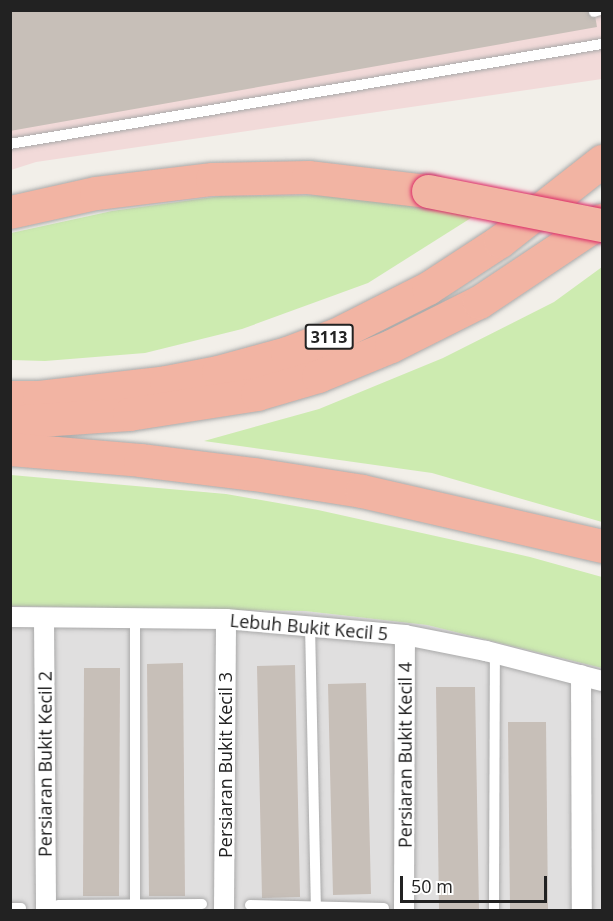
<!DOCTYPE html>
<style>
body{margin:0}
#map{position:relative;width:613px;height:921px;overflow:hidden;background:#f2efe9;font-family:"Open Sans",sans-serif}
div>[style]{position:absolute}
.residential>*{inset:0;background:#e0dfdf}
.commercial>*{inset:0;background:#f2dad9}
.grass>*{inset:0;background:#cdebb0}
.building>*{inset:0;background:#c7bfb8}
.roads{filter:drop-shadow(0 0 2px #a9a9a9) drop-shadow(0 0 2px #a9a9a9)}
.service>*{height:10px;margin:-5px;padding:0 5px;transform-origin:5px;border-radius:5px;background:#fff}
.minor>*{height:20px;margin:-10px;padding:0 10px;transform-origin:10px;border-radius:10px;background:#fff}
.trunk>*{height:33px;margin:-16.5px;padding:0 16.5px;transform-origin:16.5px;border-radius:16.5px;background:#f2b4a3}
.bridges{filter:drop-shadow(0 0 2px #dc2a67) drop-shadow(0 0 2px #dc2a67)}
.trunk-bridge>*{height:33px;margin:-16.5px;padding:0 16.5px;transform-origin:16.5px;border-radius:16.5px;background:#f2b4a3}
span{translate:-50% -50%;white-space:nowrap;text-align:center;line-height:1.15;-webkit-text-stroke:4.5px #fff;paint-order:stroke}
.shield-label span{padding:2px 4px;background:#fff;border:2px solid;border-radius:4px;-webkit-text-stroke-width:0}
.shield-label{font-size:16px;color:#222;font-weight:700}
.street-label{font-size:18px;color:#222}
.frame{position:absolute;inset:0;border:12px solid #222;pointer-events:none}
.scale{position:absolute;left:400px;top:876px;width:147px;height:27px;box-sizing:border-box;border:3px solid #222;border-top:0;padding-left:8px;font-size:18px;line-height:21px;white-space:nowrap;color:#222;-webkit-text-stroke:4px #fff;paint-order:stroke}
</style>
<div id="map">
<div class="residential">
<i style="clip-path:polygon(11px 606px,305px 611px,427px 625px,602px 668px,602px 910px,11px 910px)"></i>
</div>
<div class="commercial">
<i style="clip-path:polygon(11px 11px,602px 11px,602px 79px,36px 162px,11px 170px)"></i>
</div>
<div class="grass">
<i style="clip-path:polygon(376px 195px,490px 206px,368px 283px,242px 329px,145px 353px,45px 361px,11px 360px,11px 233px,112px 211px,221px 196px)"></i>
<i style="clip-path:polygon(602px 267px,602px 522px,432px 473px,204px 441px,319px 409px,443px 358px,554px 302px)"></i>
<i style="clip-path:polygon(11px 475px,226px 494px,318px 510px,530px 557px,602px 577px,602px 668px,427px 625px,305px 611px,11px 606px)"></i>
</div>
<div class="building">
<i style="clip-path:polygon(10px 10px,594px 10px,597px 27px,10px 131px)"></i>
<i style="clip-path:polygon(183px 663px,185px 896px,149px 896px,147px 664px)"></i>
<i style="clip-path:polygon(295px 665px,300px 897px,262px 898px,257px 666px)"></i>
<i style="clip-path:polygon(84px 668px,120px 668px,119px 896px,83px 896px)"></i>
<i style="clip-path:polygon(366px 683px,371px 894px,333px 895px,328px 684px)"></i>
<i style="clip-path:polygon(436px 687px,475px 687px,479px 910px,439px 910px)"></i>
<i style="clip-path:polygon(508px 722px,546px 722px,548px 910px,510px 910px)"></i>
</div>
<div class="roads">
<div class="service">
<i style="left:594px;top:12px;width:6px;rotate:-18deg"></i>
<i style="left:10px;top:144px;width:600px;rotate:-9.59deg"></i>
<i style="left:135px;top:619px;width:291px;rotate:90deg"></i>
<i style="left:310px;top:625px;width:285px;rotate:88.8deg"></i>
<i style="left:58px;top:905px;width:144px;rotate:-0.4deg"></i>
<i style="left:250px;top:905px;width:134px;rotate:1.3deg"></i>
<i style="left:10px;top:908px;width:11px"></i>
<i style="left:494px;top:910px;width:257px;rotate:-89.8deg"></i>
</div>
<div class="minor">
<i style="left:10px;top:617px;width:216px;rotate:0.5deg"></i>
<i style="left:226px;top:619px;width:180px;rotate:5.1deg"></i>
<i style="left:405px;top:635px;width:83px;rotate:11.2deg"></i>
<i style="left:486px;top:651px;width:120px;rotate:14.5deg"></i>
<i style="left:44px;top:618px;width:292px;rotate:89.6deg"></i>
<i style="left:581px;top:675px;width:235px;rotate:89.8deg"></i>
<i style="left:224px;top:910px;width:291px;rotate:-89.6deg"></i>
<i style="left:404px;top:910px;width:275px;rotate:-89.8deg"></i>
</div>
<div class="trunk">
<i style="left:10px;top:212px;width:88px;rotate:-12.5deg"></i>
<i style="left:96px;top:193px;width:117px;rotate:-6.9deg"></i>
<i style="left:212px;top:179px;width:96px;rotate:-1.2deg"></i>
<i style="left:308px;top:177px;width:121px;rotate:6.7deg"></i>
<i style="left:10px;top:397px;width:29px"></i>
<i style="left:39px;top:397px;width:128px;rotate:-6.7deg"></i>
<i style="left:166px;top:382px;width:53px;rotate:-10.9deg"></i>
<i style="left:218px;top:372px;width:72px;rotate:-15.4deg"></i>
<i style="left:287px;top:353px;width:53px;rotate:-20.8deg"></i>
<i style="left:337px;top:334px;width:102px;rotate:-26.8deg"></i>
<i style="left:428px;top:288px;width:86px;rotate:-33.1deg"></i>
<i style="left:500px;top:241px;width:130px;rotate:-38.1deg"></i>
<i style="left:10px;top:422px;width:119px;rotate:-3.8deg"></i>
<i style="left:129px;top:414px;width:130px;rotate:-8.9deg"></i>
<i style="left:257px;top:394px;width:64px;rotate:-16.4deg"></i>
<i style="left:318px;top:376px;width:79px;rotate:-22.3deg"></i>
<i style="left:391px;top:346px;width:98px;rotate:-26.6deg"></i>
<i style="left:479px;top:302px;width:148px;rotate:-33.7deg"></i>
<i style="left:10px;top:449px;width:130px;rotate:4.8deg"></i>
<i style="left:140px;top:460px;width:115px;rotate:7deg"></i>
<i style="left:254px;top:474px;width:109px;rotate:8.9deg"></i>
<i style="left:362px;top:491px;width:246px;rotate:12.9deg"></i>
</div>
</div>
<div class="bridges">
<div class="trunk-bridge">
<i style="left:428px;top:191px;width:177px;rotate:11.1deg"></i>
</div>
</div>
<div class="shield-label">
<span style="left:329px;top:337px">3113</span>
</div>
<div class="street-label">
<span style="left:309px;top:627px;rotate:5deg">Lebuh Bukit Kecil 5</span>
<span style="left:405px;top:755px;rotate:-90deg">Persiaran Bukit Kecil 4</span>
<span style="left:45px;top:764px;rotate:-90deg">Persiaran Bukit Kecil 2</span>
<span style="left:225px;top:765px;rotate:-90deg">Persiaran Bukit Kecil 3</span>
</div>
<div class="frame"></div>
<div class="scale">50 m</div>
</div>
